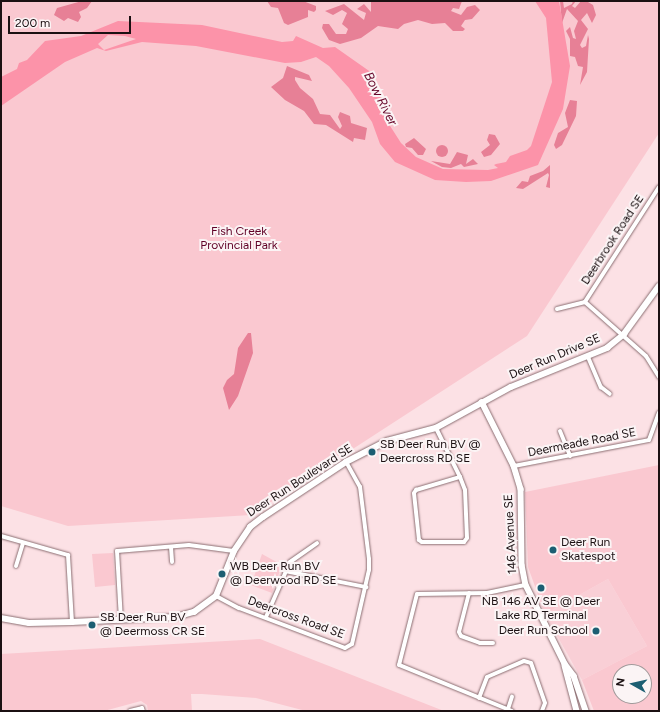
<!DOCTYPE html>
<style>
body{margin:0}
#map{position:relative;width:660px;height:712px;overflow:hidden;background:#fce1e5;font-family:Figtree,sans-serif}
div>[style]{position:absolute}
.built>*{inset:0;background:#f9cfd6}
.green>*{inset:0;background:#fac8d0}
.forest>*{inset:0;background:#e78096}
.round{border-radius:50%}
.water>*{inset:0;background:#fc93a9}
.roads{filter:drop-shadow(0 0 1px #8b6e72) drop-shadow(0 0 1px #8b6e72)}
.street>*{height:4px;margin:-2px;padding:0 2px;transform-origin:2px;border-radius:2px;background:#fff}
.secondary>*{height:5.5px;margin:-2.75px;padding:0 2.75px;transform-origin:2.75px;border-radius:2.75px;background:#fff}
.dots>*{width:11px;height:11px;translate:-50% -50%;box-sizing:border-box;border:2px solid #fbf4f5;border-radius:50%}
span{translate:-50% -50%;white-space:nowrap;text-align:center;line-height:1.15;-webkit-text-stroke:4px #fbf4f5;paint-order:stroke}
.park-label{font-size:12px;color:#600026}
.street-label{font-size:12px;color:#1b1012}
.poi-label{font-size:12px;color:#1b1012}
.left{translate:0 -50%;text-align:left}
.right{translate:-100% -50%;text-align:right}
.water-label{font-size:13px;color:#68092c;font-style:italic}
.frame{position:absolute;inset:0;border:2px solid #1b1012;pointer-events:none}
.north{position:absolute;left:612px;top:664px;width:40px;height:40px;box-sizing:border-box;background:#fbf4f5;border:1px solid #a1999a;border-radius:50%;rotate:278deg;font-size:11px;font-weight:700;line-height:16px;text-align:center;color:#1b1012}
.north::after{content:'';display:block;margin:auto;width:14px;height:18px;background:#1c5e72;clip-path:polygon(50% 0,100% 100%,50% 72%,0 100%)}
.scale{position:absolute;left:8px;top:16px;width:123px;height:18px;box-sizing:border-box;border:2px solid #1b1012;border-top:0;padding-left:5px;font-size:12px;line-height:14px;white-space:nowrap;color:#1b1012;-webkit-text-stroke:3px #fbf4f5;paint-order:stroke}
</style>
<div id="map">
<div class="built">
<i style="clip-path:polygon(608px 579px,647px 646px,582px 680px,545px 614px)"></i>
</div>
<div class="green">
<i style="clip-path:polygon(1px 1px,659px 1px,659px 133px,527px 336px,251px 515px,68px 526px,1px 506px)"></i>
<i style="clip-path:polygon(evenodd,659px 465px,659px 711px,594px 711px,582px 680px,647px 646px,608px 579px,545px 614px,528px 567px,525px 492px,659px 465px,620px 672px,644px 672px,644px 696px,620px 696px,620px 672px)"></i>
<i style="clip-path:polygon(113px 553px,115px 585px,95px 587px,92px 554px)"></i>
<i style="clip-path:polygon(262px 554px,282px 565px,272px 593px,251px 585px)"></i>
<i style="clip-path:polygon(260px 639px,444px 711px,306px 711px,256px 698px,202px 694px,191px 694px,192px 711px,148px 711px,147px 705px,141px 701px,104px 711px,1px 711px,1px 654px)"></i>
</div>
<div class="forest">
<i style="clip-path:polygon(82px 1px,92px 1px,87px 8px,79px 12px,81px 17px,78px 22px,68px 18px,64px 21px,54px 15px,57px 8px)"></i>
<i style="clip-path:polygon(267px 1px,303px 1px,316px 6px,316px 10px,314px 12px,308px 10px,308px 17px,288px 25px,284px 23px,278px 8px,271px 7px)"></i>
<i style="clip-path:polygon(371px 1px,462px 1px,459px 9px,453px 8px,451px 11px,461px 15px,467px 7px,475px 5px,480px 10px,472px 19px,465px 20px,461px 26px,465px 29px,463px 31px,453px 31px,445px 23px,432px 24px,418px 20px,404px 24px,398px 29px,378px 26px,361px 38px,340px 44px,329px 40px,322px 28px,323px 24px,329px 24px,336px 34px,346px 34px,348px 29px,342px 24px,347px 13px,342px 10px,333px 15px,325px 11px,344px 4px,364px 20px,366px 13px,357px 9px,364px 4px,371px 12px)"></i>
<i style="clip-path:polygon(560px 1px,563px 1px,564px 8px,572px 4px,573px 1px,576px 1px,572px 6px,575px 8px,581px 1px,588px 2px,593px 5px,596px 15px,592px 23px,587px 13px,581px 20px,588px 29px,580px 45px,582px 48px,586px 46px,588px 35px,589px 39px,587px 72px,580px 85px,583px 67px,578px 66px,575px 57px,570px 56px,570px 39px,566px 31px,570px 27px,573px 38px,576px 39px,574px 31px,578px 21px,567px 9px,562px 23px)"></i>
<i style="clip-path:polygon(287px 66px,309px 75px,312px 81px,295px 77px,295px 80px,300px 88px,313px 99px,320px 114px,330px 115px,340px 129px,342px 126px,338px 117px,340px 112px,350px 116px,351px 123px,367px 128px,365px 140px,354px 138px,353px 142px,326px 125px,314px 124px,304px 111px,285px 100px,271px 87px,283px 78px)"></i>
<i style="clip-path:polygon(570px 100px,577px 101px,576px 116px,562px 145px,556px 149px,554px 145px,558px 133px,568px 127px,565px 113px)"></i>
<i style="clip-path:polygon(489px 134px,495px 135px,500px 144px,491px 155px,484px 157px,481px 152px,490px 145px,487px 140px)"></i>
<i style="clip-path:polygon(414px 138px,426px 149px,423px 155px,418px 155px,412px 148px,406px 147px,405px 144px)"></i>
<i class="round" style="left:436px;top:145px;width:12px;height:12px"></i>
<i style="clip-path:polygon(457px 152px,468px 155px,466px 164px,473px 159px,478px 164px,464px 167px,461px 164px,451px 168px,442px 167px,431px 161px,450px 164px)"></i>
<i style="clip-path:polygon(550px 165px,550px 188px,546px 187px,549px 175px,548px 173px,523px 189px,516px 188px,522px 181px,528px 182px,530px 176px,543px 171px)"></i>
<i style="clip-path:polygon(248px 333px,251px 333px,253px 353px,238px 396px,229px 410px,223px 388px,227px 380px,234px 374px,238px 348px)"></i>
</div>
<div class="water">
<i style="clip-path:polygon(evenodd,535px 1px,559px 1px,570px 66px,563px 109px,538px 165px,491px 181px,466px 182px,435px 180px,395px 162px,380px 144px,372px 122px,349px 88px,329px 66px,316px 57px,301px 62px,285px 63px,196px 46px,142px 42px,106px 51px,97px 48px,65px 62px,1px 106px,1px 77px,17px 69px,19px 63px,27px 60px,45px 41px,81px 36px,118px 21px,202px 25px,282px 42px,293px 41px,296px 36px,323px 48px,335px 47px,372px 73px,384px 104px,381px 109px,385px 118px,401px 143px,416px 157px,443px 169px,488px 170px,498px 168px,494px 165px,496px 164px,506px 162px,510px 156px,527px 150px,531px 146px,552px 82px,546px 18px,535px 1px,108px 35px,125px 36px,136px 39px,104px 50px,98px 44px,108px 35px)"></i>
</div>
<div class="roads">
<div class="street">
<i style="left:659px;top:187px;width:137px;rotate:122.8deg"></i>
<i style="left:585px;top:302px;width:81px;rotate:41.5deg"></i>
<i style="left:646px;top:356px;width:25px;rotate:58deg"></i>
<i style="left:557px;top:309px;width:29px;rotate:-14deg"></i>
<i style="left:588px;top:357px;width:33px;rotate:67deg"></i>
<i style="left:601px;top:387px;width:11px;rotate:38deg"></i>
<i style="left:436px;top:428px;width:55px;rotate:63.9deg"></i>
<i style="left:460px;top:477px;width:14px;rotate:69deg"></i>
<i style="left:465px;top:490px;width:48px;rotate:87.6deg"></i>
<i style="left:467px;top:538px;width:5px;rotate:127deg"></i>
<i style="left:464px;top:542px;width:42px;rotate:180deg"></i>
<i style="left:422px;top:542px;width:4px;rotate:-146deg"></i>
<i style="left:419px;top:540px;width:47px;rotate:-96.1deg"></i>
<i style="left:414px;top:493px;width:4px;rotate:-56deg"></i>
<i style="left:416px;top:490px;width:46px;rotate:-16.5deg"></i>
<i style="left:560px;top:431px;width:27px;rotate:68deg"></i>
<i style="left:514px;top:466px;width:137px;rotate:-10.9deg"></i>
<i style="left:649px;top:440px;width:29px;rotate:-70deg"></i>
<i style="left:1px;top:536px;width:70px;rotate:15.8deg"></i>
<i style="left:68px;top:555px;width:67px;rotate:86.6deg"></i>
<i style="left:171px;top:547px;width:15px;rotate:86deg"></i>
<i style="left:16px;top:566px;width:24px;rotate:-73deg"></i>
<i style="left:285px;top:571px;width:83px;rotate:11.2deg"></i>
<i style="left:469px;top:593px;width:40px;rotate:104.4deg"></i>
<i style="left:459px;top:632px;width:4px;rotate:63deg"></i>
<i style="left:461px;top:636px;width:20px;rotate:20deg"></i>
<i style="left:480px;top:643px;width:13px"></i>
<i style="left:216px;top:596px;width:26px;rotate:28deg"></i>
<i style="left:239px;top:608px;width:113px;rotate:20.7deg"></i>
<i style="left:345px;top:648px;width:8px;rotate:-30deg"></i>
<i style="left:352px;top:644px;width:76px;rotate:-77.1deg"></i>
<i style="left:369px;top:570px;width:11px;rotate:-90deg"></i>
<i style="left:369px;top:559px;width:73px;rotate:-97.1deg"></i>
<i style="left:360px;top:487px;width:29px;rotate:-119deg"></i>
<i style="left:266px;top:617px;width:60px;rotate:-66.4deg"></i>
<i style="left:290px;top:562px;width:33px;rotate:-35deg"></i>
<i style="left:121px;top:620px;width:69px;rotate:-93.3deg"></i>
<i style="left:117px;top:551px;width:72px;rotate:-4.8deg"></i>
<i style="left:189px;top:545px;width:45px;rotate:7.6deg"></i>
<i style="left:479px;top:698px;width:22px;rotate:-69deg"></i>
<i style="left:487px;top:677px;width:40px;rotate:-23.4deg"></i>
<i style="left:524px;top:661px;width:7px;rotate:16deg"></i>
<i style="left:531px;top:663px;width:42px;rotate:70.7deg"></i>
<i style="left:545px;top:703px;width:9px;rotate:111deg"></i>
<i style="left:508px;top:709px;width:13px;rotate:-72deg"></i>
<i style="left:130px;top:711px;width:12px;rotate:-14deg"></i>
<i style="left:142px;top:708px;width:3px;rotate:72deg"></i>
<i style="left:512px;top:711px;width:122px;rotate:-157.8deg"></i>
<i style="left:399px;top:665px;width:73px;rotate:-75.8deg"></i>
<i style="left:417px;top:594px;width:70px;rotate:-0.8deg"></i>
<i style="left:487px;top:593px;width:40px;rotate:-12deg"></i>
</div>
<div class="secondary">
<i style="left:482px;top:402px;width:72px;rotate:63.4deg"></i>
<i style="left:514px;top:466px;width:24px;rotate:73deg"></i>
<i style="left:521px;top:489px;width:76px;rotate:89.2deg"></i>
<i style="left:522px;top:565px;width:20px;rotate:79deg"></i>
<i style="left:526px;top:585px;width:88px;rotate:63.7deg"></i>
<i style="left:565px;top:664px;width:15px;rotate:53deg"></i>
<i style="left:574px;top:676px;width:37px;rotate:71deg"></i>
<i style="left:1px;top:618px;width:28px;rotate:10deg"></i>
<i style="left:29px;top:623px;width:43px;rotate:-1.3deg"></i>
<i style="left:72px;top:622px;width:104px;rotate:-2.8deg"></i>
<i style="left:176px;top:617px;width:19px;rotate:-16deg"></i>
<i style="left:194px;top:612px;width:27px;rotate:-36deg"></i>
<i style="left:216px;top:596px;width:48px;rotate:-68.2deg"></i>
<i style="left:234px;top:551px;width:29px;rotate:-56deg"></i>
<i style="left:250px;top:527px;width:16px;rotate:-38deg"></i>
<i style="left:263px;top:517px;width:100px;rotate:-33.5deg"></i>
<i style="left:346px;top:462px;width:46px;rotate:-27.1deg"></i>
<i style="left:387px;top:441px;width:51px;rotate:-14.9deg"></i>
<i style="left:436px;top:428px;width:85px;rotate:-28.7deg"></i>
<i style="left:511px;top:387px;width:104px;rotate:-22.1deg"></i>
<i style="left:607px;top:348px;width:22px;rotate:-39deg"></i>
<i style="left:624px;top:334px;width:59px;rotate:-53.9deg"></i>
<i style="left:565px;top:666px;width:47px;rotate:75.1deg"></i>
</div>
</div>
<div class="dots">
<i style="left:372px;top:452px;background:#1c5e72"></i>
<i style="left:553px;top:550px;background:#1c5e72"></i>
<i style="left:222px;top:574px;background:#1c5e72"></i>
<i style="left:541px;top:588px;background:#1c5e72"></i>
<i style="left:92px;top:625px;background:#1c5e72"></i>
<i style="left:596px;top:631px;background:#1c5e72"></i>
</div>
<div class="park-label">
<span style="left:239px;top:239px">Fish Creek<br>Provincial Park</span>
</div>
<div class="street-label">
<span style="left:613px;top:240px;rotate:-57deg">Deerbrook Road SE</span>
<span style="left:555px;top:357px;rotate:-23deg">Deer Run Drive SE</span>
<span style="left:582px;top:443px;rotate:-11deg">Deermeade Road SE</span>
<span style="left:300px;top:481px;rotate:-33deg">Deer Run Boulevard SE</span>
<span style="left:511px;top:534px;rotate:-93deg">146 Avenue SE</span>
<span style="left:296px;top:618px;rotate:20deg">Deercross Road SE</span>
</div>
<div class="poi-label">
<span class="left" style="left:380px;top:452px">SB Deer Run BV @<br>Deercross RD SE</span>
<span class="left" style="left:561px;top:550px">Deer Run<br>Skatespot</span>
<span class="left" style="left:230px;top:574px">WB Deer Run BV<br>@ Deerwood RD SE</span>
<span style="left:541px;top:609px">NB 146 AV SE @ Deer<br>Lake RD Terminal</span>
<span class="left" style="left:100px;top:625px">SB Deer Run BV<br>@ Deermoss CR SE</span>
<span class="right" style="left:588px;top:631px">Deer Run School</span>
</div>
<div class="water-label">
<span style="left:380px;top:99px;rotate:63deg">Bow River</span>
</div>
<div class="frame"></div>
<div class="north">N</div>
<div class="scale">200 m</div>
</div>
